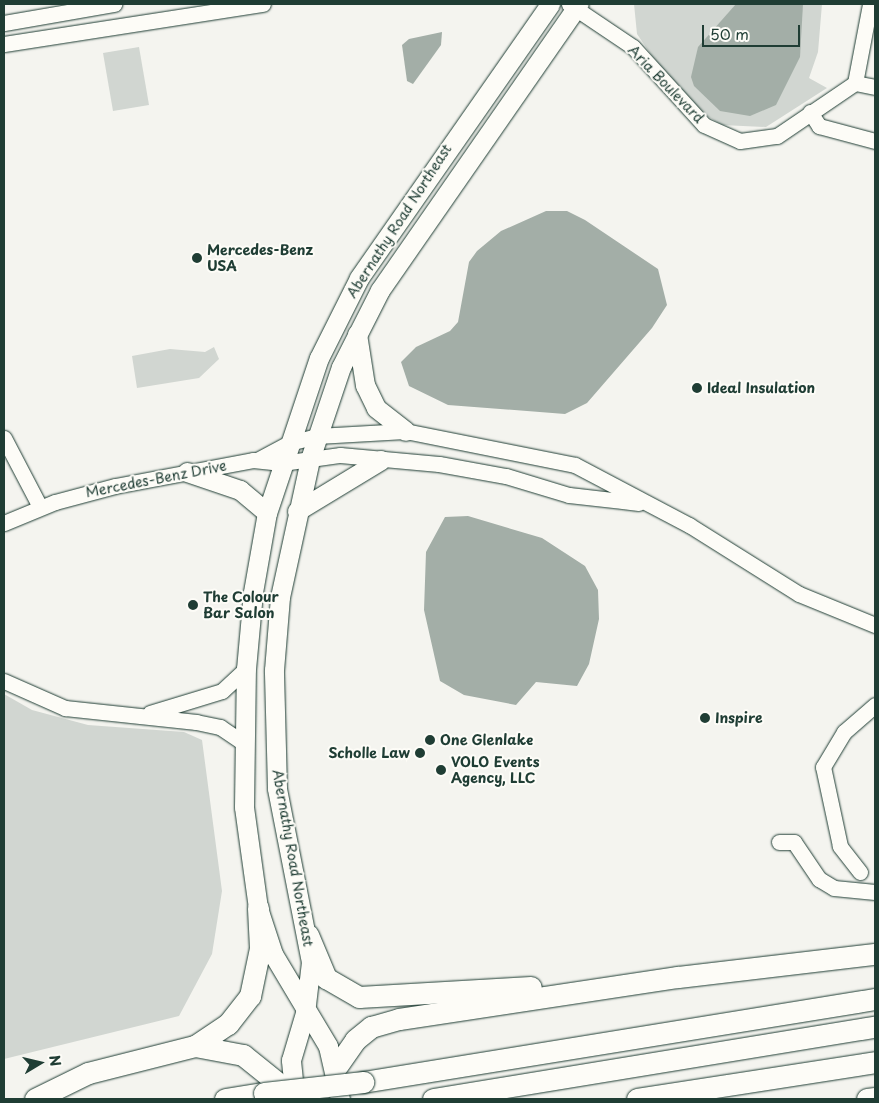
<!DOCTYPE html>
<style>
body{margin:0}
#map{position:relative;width:879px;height:1103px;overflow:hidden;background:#f4f4ef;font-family:"Playpen Sans",sans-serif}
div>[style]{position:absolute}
.green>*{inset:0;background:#d1d6d1}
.water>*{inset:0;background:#a3aea7}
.roads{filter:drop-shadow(0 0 1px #1f3d34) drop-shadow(0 0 1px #1f3d34)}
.minor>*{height:15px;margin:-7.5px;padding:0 7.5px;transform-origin:7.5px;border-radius:7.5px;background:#fdfcf7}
.major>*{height:19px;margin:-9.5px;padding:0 9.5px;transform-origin:9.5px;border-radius:9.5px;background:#fdfcf7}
.highway>*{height:21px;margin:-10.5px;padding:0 10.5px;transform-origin:10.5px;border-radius:10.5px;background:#fdfcf7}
.bridges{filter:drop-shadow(0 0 1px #1f3d34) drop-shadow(0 0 1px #1f3d34)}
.highway-bridge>*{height:21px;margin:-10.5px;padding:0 10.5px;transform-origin:10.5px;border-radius:10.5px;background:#fdfcf7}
.dots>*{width:14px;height:14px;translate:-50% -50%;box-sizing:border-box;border:2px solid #fdfcf7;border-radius:50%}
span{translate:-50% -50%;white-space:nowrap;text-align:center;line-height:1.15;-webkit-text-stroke:4px #fdfcf7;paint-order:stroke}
.street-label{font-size:14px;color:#1f3d34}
.poi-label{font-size:14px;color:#1f3d34;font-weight:700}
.left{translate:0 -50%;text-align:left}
.right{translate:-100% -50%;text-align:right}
.frame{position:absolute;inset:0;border:5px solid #1f3d34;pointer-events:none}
.north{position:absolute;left:15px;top:1038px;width:50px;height:50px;-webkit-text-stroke:4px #fdfcf7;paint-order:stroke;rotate:81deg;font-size:14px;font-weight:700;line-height:20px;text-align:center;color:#1f3d34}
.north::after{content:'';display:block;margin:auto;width:18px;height:22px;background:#1f3d34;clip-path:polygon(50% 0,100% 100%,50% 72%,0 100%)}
.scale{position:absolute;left:702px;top:25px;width:98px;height:22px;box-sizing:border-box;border:2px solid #1f3d34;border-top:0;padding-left:6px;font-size:15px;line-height:18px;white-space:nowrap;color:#1f3d34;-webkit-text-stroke:4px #fdfcf7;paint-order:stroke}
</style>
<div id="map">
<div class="green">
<i style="clip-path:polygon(634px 4px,822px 4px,818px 52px,809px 78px,827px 88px,766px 127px,722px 125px,699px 111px,652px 56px,637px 34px)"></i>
<i style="clip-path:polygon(139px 47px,149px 105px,113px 111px,103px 53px)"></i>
<i style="clip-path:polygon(214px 347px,219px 359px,199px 378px,137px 388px,132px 356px,170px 349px,205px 352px)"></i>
<i style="clip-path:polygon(4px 694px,32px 710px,88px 725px,184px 732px,202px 740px,222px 891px,212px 954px,179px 1016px,4px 1059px)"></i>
</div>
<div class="water">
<i style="clip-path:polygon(736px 4px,803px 4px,800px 57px,776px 105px,750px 116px,720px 111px,694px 86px,691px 77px,698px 47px)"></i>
<i style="clip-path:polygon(442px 32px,441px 45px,413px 84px,407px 81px,402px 45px,409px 39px)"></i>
<i style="clip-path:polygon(546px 211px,567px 211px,585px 220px,658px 269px,667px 305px,652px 328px,587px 403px,565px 414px,448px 405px,409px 386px,401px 362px,416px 347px,450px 331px,458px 322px,469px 262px,477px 251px,501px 231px)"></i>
<i style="clip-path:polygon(468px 516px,542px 538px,585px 566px,598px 590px,599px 619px,589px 664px,577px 686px,536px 682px,516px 705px,464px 695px,440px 681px,424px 610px,426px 552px,445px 517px)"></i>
</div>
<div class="roads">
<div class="minor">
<i style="left:569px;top:4px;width:77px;rotate:33.9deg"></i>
<i style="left:633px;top:47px;width:105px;rotate:47.7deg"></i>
<i style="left:704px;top:125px;width:39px;rotate:24deg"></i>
<i style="left:740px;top:141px;width:37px;rotate:-8deg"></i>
<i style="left:777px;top:136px;width:94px;rotate:-34.2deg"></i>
<i style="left:855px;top:83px;width:80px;rotate:-79.2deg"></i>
<i style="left:4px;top:23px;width:112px;rotate:-9.8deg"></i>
<i style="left:4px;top:44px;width:262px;rotate:-8.8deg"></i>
<i style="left:855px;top:83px;width:20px;rotate:11deg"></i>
<i style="left:810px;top:112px;width:17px;rotate:57deg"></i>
<i style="left:819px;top:126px;width:58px;rotate:15deg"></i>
<i style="left:4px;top:438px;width:78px;rotate:62.4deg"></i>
<i style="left:257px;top:460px;width:36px;rotate:-28deg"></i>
<i style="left:289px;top:443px;width:29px;rotate:-14deg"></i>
<i style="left:317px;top:436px;width:88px;rotate:-3.3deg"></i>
<i style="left:405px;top:431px;width:173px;rotate:11.3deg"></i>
<i style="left:575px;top:465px;width:129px;rotate:27.8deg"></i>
<i style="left:689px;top:525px;width:130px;rotate:32.1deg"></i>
<i style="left:799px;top:594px;width:82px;rotate:22.2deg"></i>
<i style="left:4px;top:523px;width:55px;rotate:-22.4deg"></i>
<i style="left:55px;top:502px;width:62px;rotate:-14.9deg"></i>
<i style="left:115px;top:486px;width:140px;rotate:-10.7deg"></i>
<i style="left:253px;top:460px;width:29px;rotate:6deg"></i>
<i style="left:282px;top:463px;width:59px;rotate:-7.9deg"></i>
<i style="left:340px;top:455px;width:99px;rotate:5.2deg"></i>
<i style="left:439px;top:464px;width:68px;rotate:10.2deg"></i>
<i style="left:506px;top:476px;width:66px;rotate:16.8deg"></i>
<i style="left:569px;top:495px;width:70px;rotate:6.5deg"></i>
<i style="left:4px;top:681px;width:67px;rotate:23.9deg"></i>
<i style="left:65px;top:708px;width:132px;rotate:6.1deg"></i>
<i style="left:196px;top:722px;width:25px;rotate:12deg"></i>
<i style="left:220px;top:727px;width:29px;rotate:34deg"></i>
<i style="left:150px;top:713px;width:75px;rotate:-17deg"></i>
<i style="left:222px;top:691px;width:33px;rotate:-43deg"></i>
<i style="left:779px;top:842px;width:15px"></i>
<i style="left:794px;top:842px;width:45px;rotate:56deg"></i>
<i style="left:819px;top:879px;width:17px;rotate:31deg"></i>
<i style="left:834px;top:888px;width:41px;rotate:5.6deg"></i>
<i style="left:860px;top:872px;width:33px;rotate:-128deg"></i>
<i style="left:840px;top:846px;width:81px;rotate:-102.1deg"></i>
<i style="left:823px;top:767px;width:41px;rotate:-59deg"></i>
<i style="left:844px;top:732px;width:41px;rotate:-41.1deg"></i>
</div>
<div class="major">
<i style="left:357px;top:334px;width:52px;rotate:81.1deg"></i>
<i style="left:365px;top:385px;width:25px;rotate:64deg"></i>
<i style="left:376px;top:408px;width:37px;rotate:38deg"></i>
<i style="left:187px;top:472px;width:56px;rotate:18.8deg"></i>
<i style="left:240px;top:490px;width:35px;rotate:40deg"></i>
<i style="left:297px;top:511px;width:98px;rotate:-31.3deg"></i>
<i style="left:295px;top:1099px;width:39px;rotate:-96deg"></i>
<i style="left:291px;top:1060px;width:49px;rotate:-73.4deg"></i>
<i style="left:305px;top:1013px;width:51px;rotate:-83.3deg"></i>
<i style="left:311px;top:962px;width:177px;rotate:-101.1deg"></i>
<i style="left:277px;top:788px;width:118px;rotate:-91.5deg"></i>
<i style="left:274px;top:670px;width:73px;rotate:-85.3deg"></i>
<i style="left:280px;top:597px;width:141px;rotate:-77.7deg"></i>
<i style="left:310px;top:459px;width:97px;rotate:-71.4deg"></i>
<i style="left:341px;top:367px;width:86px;rotate:-63.1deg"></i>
<i style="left:380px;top:290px;width:348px;rotate:-55.2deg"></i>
<i style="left:340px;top:1099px;width:54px;rotate:-102.8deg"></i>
<i style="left:328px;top:1046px;width:107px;rotate:-120.9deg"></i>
<i style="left:273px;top:954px;width:48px;rotate:-108.1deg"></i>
<i style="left:258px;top:908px;width:102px;rotate:-97.9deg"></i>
<i style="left:244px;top:807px;width:138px;rotate:-89.2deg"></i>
<i style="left:246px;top:669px;width:77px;rotate:-84.8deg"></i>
<i style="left:253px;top:592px;width:80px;rotate:-80deg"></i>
<i style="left:267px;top:513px;width:163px;rotate:-71.5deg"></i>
<i style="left:319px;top:358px;width:89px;rotate:-63.4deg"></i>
<i style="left:359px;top:278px;width:334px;rotate:-55.1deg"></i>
</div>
<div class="highway">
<i style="left:308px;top:935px;width:47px;rotate:67.3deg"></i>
<i style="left:326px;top:978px;width:38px;rotate:30deg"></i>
<i style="left:359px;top:997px;width:172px;rotate:-3.3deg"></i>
<i style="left:195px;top:1046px;width:40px;rotate:-34deg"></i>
<i style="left:228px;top:1024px;width:36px;rotate:-52deg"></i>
<i style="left:250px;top:996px;width:49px;rotate:-78.2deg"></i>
<i style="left:260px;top:948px;width:40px;rotate:-92.9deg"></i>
<i style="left:335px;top:1069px;width:35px;rotate:-55deg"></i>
<i style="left:355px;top:1040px;width:21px;rotate:-39deg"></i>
<i style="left:371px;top:1027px;width:29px;rotate:-16deg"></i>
<i style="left:399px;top:1019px;width:282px;rotate:-8.6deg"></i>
<i style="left:678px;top:977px;width:198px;rotate:-6.7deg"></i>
<i style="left:363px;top:1082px;width:519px;rotate:-9.21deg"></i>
<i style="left:35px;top:1099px;width:59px;rotate:-26.1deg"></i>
<i style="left:88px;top:1073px;width:110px;rotate:-14.2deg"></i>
<i style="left:195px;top:1046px;width:49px;rotate:10.6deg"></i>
<i style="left:243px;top:1055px;width:65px;rotate:38.8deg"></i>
<i style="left:225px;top:1099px;width:39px;rotate:-9deg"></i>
<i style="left:433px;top:1099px;width:448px;rotate:-9.3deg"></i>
<i style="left:637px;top:1099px;width:241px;rotate:-8.8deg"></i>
<i style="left:867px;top:1099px;width:8px;rotate:-7deg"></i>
</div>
</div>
<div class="bridges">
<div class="highway-bridge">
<i style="left:264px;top:1093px;width:100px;rotate:-6.3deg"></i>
</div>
</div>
<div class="dots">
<i style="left:197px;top:258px;background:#1f3d34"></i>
<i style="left:697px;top:388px;background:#1f3d34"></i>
<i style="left:193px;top:605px;background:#1f3d34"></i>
<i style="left:705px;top:718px;background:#1f3d34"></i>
<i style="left:430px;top:740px;background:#1f3d34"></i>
<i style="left:420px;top:753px;background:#1f3d34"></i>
<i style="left:441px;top:770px;background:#1f3d34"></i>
</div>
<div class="street-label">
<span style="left:666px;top:84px;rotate:46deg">Aria Boulevard</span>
<span style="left:399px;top:221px;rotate:-57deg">Abernathy Road Northeast</span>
<span style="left:156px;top:479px;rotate:-11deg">Mercedes-Benz Drive</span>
<span style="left:293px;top:858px;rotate:80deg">Abernathy Road Northeast</span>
</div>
<div class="poi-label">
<span class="left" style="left:207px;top:258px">Mercedes-Benz<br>USA</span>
<span class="left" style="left:707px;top:388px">Ideal Insulation</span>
<span class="left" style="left:203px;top:605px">The Colour<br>Bar Salon</span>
<span class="left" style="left:715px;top:718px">Inspire</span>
<span class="left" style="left:440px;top:740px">One Glenlake</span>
<span class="right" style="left:410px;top:753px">Scholle Law</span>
<span class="left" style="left:451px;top:770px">VOLO Events<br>Agency, LLC</span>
</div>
<div class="frame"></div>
<div class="north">N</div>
<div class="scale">50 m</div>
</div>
